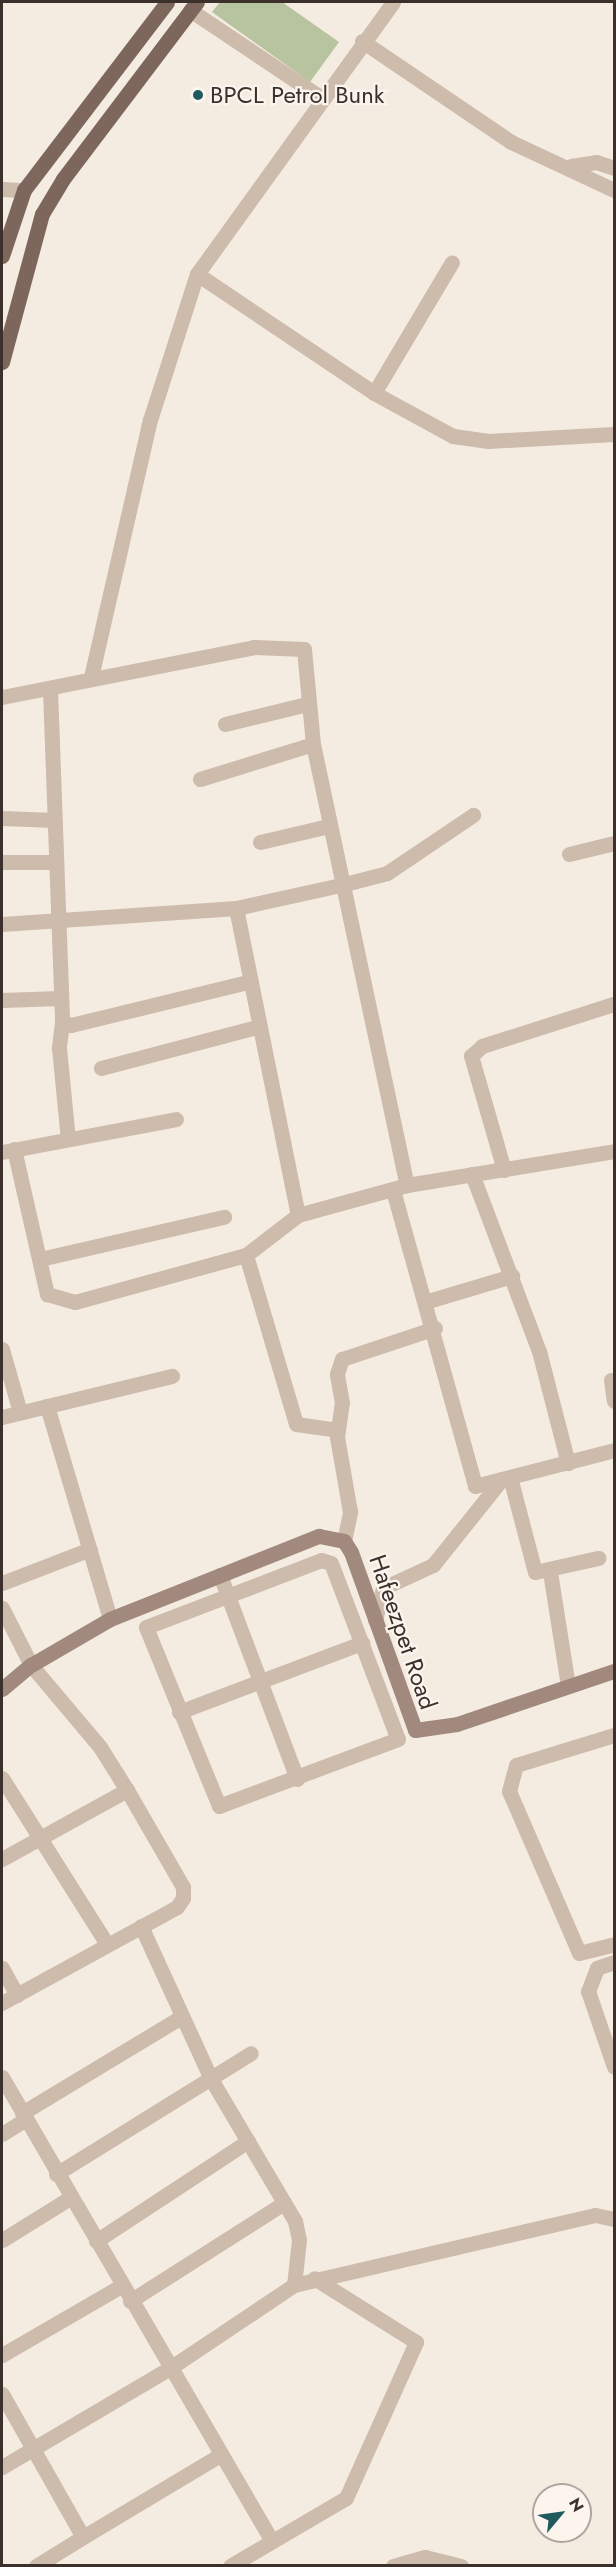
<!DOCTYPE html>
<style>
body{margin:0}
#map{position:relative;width:616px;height:2567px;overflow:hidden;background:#f4ebe1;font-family:Jost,sans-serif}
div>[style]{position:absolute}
.green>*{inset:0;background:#b8c4a0}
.street>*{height:15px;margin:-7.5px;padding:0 7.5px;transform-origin:7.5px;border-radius:7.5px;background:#cdbbac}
.secondary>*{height:15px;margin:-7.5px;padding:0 7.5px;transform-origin:7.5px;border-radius:7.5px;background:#a18a7d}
.primary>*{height:15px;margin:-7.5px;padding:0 7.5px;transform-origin:7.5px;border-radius:7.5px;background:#7d675c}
.dots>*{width:16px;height:16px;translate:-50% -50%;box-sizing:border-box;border:3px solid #fbf5ee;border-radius:50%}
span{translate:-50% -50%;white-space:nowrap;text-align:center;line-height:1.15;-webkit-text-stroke:4.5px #fbf5ee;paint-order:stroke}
.poi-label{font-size:24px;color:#3b302b}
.left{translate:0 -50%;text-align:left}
.street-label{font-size:24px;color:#3b302b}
.frame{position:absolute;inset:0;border:3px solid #3b302b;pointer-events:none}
.north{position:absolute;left:532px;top:2483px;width:60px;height:60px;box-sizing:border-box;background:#fbf5ee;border:2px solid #aea6a0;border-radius:50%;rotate:61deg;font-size:16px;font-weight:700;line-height:24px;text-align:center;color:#3b302b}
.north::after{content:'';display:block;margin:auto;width:21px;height:27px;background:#1f5a5e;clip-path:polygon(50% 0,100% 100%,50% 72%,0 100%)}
</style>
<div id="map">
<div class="green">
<i style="clip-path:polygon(220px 2px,282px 2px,339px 42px,310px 82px,212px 12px)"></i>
</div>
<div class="street">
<i style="left:190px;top:10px;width:156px;rotate:33.8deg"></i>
<i style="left:362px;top:41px;width:180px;rotate:34.1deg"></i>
<i style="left:511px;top:142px;width:114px;rotate:25deg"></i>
<i style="left:571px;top:166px;width:25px;rotate:-9deg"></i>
<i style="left:596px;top:162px;width:19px;rotate:18deg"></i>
<i style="left:2px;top:189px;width:22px;rotate:3deg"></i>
<i style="left:197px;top:274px;width:213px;rotate:33.9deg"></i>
<i style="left:374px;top:393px;width:90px;rotate:28.6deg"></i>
<i style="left:453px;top:436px;width:36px;rotate:8deg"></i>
<i style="left:489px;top:441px;width:125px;rotate:-3.2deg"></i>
<i style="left:374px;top:393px;width:152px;rotate:-59.2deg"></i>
<i style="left:91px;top:677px;width:264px;rotate:-77.1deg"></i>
<i style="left:150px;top:420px;width:153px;rotate:-72.2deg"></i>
<i style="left:197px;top:274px;width:335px;rotate:-54.2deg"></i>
<i style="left:50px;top:690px;width:332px;rotate:87.9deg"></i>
<i style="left:62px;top:1022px;width:9px;rotate:18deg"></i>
<i style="left:71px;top:1025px;width:185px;rotate:-13.7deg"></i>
<i style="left:2px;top:697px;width:257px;rotate:-11.2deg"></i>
<i style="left:254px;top:647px;width:50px;rotate:2.3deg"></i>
<i style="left:304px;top:649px;width:95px;rotate:84.6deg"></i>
<i style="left:313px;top:744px;width:451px;rotate:78deg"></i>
<i style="left:225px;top:724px;width:84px;rotate:-13.7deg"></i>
<i style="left:200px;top:779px;width:118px;rotate:-17.2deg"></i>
<i style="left:2px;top:818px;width:52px;rotate:2.2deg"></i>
<i style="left:260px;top:842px;width:71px;rotate:-13.1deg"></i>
<i style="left:569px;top:854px;width:46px;rotate:-13.7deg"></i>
<i style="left:2px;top:862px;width:54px"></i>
<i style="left:236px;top:908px;width:313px;rotate:78.6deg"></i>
<i style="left:2px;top:924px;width:235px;rotate:-3.9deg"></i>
<i style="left:236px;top:908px;width:107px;rotate:-12.4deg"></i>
<i style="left:341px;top:885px;width:48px;rotate:-14.6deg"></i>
<i style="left:387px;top:873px;width:104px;rotate:-34deg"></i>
<i style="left:2px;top:1000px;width:58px;rotate:-2deg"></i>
<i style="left:62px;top:1022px;width:26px;rotate:97deg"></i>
<i style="left:59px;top:1048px;width:91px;rotate:84.4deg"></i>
<i style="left:101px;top:1068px;width:164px;rotate:-14.8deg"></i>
<i style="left:14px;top:1149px;width:149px;rotate:77.2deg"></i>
<i style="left:47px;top:1294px;width:29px;rotate:16deg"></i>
<i style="left:75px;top:1302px;width:177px;rotate:-15.4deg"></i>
<i style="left:246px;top:1255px;width:66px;rotate:-37.6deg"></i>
<i style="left:298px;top:1215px;width:113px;rotate:-15.4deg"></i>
<i style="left:407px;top:1185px;width:210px;rotate:-9.3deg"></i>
<i style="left:2px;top:1152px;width:177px;rotate:-10.7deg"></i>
<i style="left:504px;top:1170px;width:119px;rotate:-106.1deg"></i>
<i style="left:471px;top:1056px;width:15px;rotate:-42deg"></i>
<i style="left:482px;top:1046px;width:139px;rotate:-17.7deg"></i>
<i style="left:472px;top:1174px;width:189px;rotate:69.3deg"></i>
<i style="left:539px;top:1351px;width:116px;rotate:75.5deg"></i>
<i style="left:393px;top:1190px;width:307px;rotate:74.5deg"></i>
<i style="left:475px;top:1486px;width:144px;rotate:-14.5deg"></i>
<i style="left:246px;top:1255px;width:176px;rotate:73.5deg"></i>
<i style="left:296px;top:1424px;width:42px;rotate:8.1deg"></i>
<i style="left:40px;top:1259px;width:189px;rotate:-12.9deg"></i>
<i style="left:428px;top:1301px;width:88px;rotate:-16.6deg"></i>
<i style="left:2px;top:1349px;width:66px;rotate:74.1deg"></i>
<i style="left:611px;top:1380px;width:21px;rotate:82deg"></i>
<i style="left:47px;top:1406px;width:222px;rotate:73.5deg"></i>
<i style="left:2px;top:1417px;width:175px;rotate:-13.6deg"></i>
<i style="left:510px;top:1477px;width:98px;rotate:75.3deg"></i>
<i style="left:535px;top:1572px;width:65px;rotate:-12.5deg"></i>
<i style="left:344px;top:1541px;width:30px;rotate:-78deg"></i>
<i style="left:350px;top:1512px;width:76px;rotate:-99.8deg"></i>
<i style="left:337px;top:1437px;width:34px;rotate:-82deg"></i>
<i style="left:342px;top:1403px;width:29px;rotate:-100deg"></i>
<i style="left:337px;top:1374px;width:16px;rotate:-72deg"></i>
<i style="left:342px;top:1359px;width:98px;rotate:-18.4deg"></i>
<i style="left:321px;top:1560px;width:10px;rotate:17deg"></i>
<i style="left:331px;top:1563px;width:188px;rotate:69.2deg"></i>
<i style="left:398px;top:1739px;width:191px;rotate:159.5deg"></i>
<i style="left:219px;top:1806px;width:193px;rotate:-112.2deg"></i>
<i style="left:146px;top:1627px;width:187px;rotate:-20.9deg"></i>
<i style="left:550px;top:1572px;width:115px;rotate:81deg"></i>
<i style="left:220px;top:1575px;width:218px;rotate:69.3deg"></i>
<i style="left:2px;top:1583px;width:94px;rotate:-21.1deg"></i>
<i style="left:2px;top:1608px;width:64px;rotate:63deg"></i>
<i style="left:31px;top:1665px;width:107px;rotate:49.9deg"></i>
<i style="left:100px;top:1747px;width:51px;rotate:57.9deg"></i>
<i style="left:127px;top:1790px;width:112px;rotate:60deg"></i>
<i style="left:183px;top:1887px;width:11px;rotate:90deg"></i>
<i style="left:183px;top:1898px;width:11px;rotate:124deg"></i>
<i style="left:177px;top:1907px;width:200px;rotate:151.3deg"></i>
<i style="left:375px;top:1620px;width:33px;rotate:-76deg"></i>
<i style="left:383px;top:1588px;width:55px;rotate:-24.7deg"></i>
<i style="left:433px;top:1565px;width:110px;rotate:-51.3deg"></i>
<i style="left:179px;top:1712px;width:196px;rotate:-20.7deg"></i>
<i style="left:614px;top:1735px;width:102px;rotate:163deg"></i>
<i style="left:516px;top:1765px;width:27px;rotate:105deg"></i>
<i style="left:509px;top:1791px;width:176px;rotate:66.6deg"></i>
<i style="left:579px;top:1953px;width:36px;rotate:-14deg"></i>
<i style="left:2px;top:1778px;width:196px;rotate:57.7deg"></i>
<i style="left:2px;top:1859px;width:143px;rotate:-28.9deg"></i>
<i style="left:141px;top:1926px;width:168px;rotate:65.4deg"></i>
<i style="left:211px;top:2079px;width:165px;rotate:59.4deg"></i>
<i style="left:295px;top:2221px;width:19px;rotate:78deg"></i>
<i style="left:299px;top:2240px;width:45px;rotate:96.3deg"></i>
<i style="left:614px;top:1962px;width:18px;rotate:161deg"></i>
<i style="left:597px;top:1968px;width:25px;rotate:111deg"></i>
<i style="left:588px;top:1991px;width:80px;rotate:71.1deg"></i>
<i style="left:2px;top:1968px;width:31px;rotate:61deg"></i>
<i style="left:2px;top:2077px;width:537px;rotate:59.81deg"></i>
<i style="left:22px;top:2113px;width:186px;rotate:-31.1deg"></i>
<i style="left:2px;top:2134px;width:28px;rotate:-32deg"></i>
<i style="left:56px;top:2174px;width:229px;rotate:-31.8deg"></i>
<i style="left:2px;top:2240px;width:80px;rotate:-31.7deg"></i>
<i style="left:96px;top:2241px;width:182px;rotate:-33.3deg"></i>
<i style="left:130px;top:2301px;width:183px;rotate:-32.5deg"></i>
<i style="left:2px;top:2355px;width:138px;rotate:-30.1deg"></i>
<i style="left:2px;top:2394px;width:164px;rotate:60.5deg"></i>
<i style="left:83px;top:2537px;width:55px;rotate:148.3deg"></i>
<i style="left:2px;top:2467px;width:195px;rotate:-30.5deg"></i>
<i style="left:170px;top:2368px;width:149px;rotate:-33.8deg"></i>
<i style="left:294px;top:2285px;width:309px;rotate:-13.1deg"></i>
<i style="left:595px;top:2215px;width:19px;rotate:12deg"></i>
<i style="left:83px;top:2537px;width:160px;rotate:-30.9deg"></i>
<i style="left:230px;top:2566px;width:134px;rotate:-30.4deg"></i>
<i style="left:346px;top:2498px;width:171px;rotate:-65.8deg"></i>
<i style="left:416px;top:2342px;width:120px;rotate:-147.9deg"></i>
<i style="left:393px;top:2566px;width:33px;rotate:-16deg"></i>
<i style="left:425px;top:2557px;width:37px;rotate:14deg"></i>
</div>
<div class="secondary">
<i style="left:2px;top:1689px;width:38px;rotate:-40deg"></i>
<i style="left:31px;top:1665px;width:91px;rotate:-30.2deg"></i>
<i style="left:110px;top:1619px;width:225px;rotate:-21.7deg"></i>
<i style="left:319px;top:1536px;width:25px;rotate:11deg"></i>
<i style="left:344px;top:1541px;width:13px;rotate:58deg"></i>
<i style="left:351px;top:1552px;width:189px;rotate:70.2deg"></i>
<i style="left:415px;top:1730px;width:42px;rotate:-8.1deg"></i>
<i style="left:457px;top:1724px;width:166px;rotate:-18.7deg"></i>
</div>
<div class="primary">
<i style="left:2px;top:256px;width:70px;rotate:-71.6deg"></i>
<i style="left:24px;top:190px;width:236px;rotate:-52.7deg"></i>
<i style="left:2px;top:362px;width:153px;rotate:-74.9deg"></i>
<i style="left:42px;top:214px;width:41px;rotate:-59deg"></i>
<i style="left:63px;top:179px;width:222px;rotate:-52.9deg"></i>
</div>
<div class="dots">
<i style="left:198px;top:95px;background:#1f5a5e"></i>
</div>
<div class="poi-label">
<span class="left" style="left:210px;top:95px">BPCL Petrol Bunk</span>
</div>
<div class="street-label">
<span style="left:403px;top:1632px;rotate:71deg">Hafeezpet Road</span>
</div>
<div class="frame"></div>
<div class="north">N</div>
</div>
